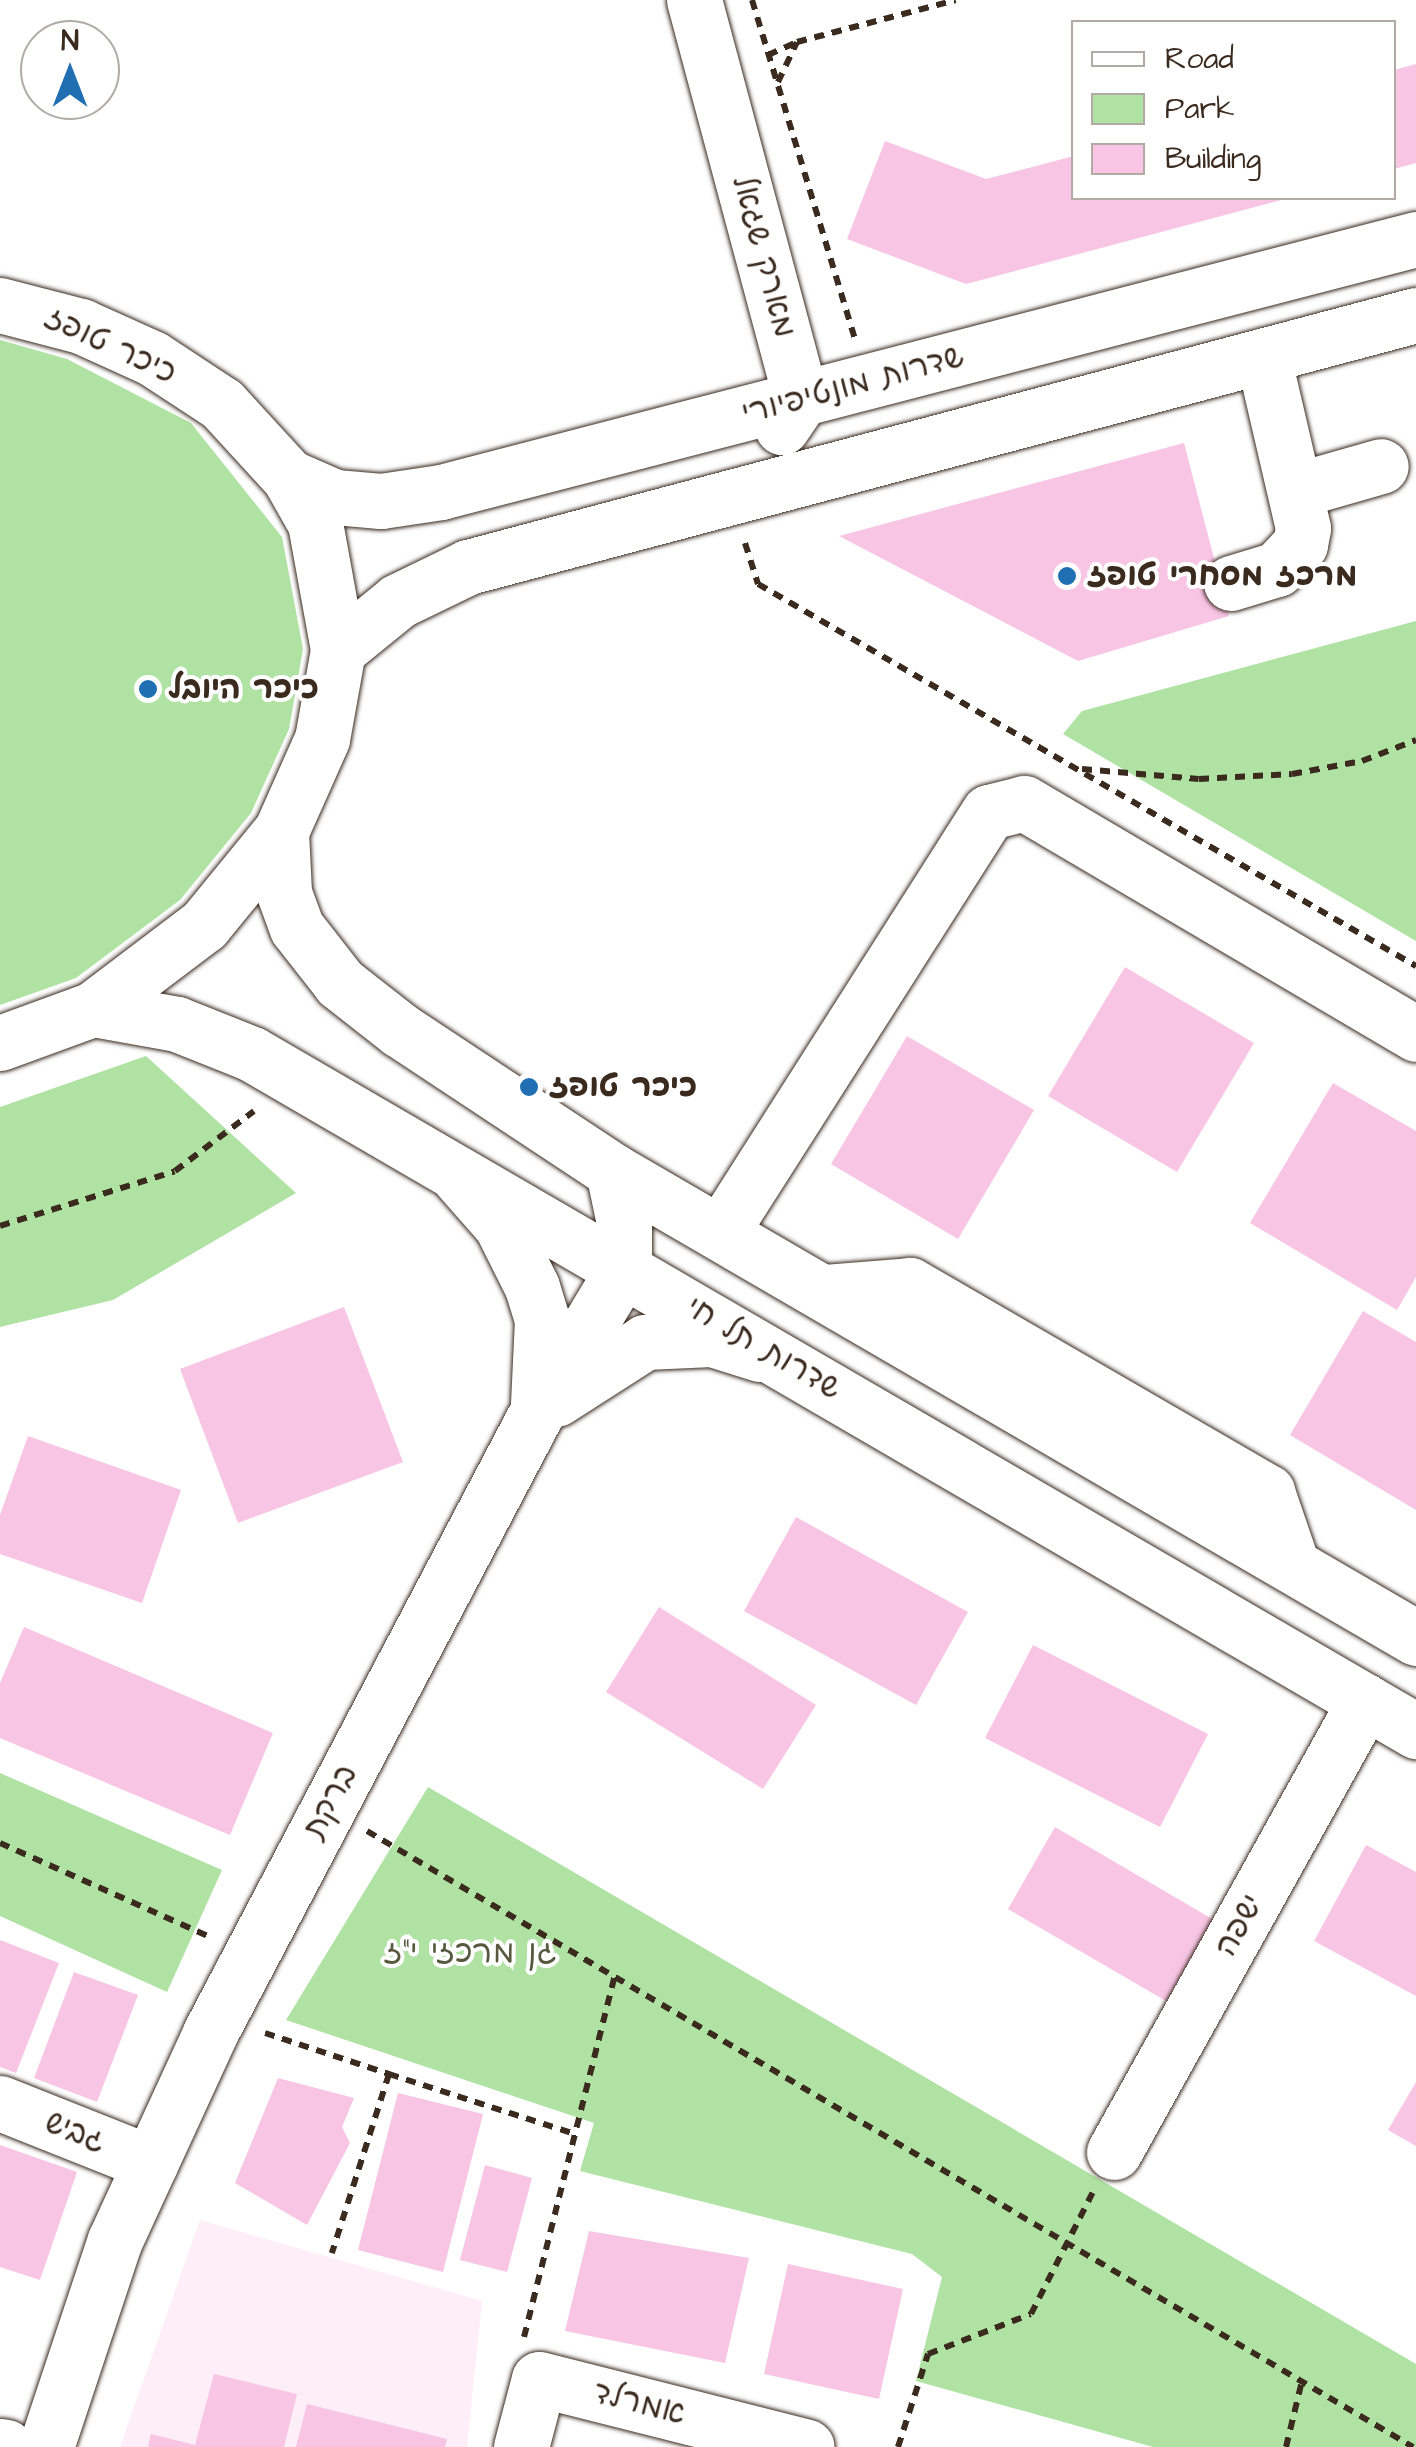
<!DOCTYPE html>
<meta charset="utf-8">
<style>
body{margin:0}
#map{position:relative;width:1416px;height:2447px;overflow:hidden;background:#fff;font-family:"Architects Daughter","Playpen Sans Hebrew",sans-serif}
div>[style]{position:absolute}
.built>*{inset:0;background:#fdeef7}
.green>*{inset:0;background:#afe2a3}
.building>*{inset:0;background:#f8c5e5}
.path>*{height:6px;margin-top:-3px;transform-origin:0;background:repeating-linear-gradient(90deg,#3b2a1e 0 10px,transparent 0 18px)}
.roads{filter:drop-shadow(0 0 2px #3b2a1e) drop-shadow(0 0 2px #3b2a1e)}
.minor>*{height:55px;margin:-27.5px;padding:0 27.5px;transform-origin:27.5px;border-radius:27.5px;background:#fff}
.major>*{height:55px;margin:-27.5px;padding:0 27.5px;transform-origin:27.5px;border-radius:27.5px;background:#fff}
.dots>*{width:28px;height:28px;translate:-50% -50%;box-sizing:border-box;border:5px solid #fff;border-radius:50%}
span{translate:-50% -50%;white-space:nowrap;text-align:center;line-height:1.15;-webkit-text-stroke:8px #fff;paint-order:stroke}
.street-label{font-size:32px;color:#3b2a1e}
.poi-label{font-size:32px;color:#3b2a1e;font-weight:700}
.left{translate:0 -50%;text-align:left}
.park-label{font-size:32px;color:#58583f}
.legend{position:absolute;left:1071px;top:20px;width:325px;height:180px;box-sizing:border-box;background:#fff;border:2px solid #b1aaa5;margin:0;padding:12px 18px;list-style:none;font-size:30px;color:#3b2a1e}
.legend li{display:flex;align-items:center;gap:20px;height:50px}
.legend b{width:50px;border:2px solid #b1aaa5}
.north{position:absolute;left:20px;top:20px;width:100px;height:100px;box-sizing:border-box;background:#fff;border:2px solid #b1aaa5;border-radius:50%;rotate:0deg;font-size:28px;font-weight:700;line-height:40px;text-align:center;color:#3b2a1e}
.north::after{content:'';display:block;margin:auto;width:35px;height:45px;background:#1f6fb2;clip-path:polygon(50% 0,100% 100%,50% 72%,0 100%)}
</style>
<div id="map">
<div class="built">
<i style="clip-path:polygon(200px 2220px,482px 2301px,467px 2447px,120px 2447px)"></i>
</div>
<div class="green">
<i style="clip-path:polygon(0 340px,67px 359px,191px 423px,282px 537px,303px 649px,289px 729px,251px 813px,180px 900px,76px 978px,0 1005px)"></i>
<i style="clip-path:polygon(1416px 621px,1416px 941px,1063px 734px,1082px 711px)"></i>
<i style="clip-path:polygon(146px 1056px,296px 1193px,113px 1300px,0 1327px,0 1107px)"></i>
<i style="clip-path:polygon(0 1773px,222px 1870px,167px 1992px,0 1916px)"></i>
<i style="clip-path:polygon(428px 1787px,1416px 2364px,1416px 2447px,1153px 2447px,916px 2381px,942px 2277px,912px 2254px,580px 2171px,594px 2123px,286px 2020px)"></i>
</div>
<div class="building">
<i style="clip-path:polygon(1416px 64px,1416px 163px,1394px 169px,1394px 70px)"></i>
<i style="clip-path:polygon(885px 141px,986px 179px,1074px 156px,1074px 198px,1285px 199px,966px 284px,847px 239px)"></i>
<i style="clip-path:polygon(1184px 443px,1229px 616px,1078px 661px,839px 536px)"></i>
<i style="clip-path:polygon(1125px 967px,1254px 1043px,1177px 1172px,1048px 1096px)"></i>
<i style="clip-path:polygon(907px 1036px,1034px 1110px,958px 1239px,831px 1164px)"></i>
<i style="clip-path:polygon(1333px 1083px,1416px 1131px,1416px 1277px,1397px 1310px,1250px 1223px)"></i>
<i style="clip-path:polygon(344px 1307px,403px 1462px,238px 1523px,180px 1369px)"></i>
<i style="clip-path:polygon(1363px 1311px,1416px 1342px,1416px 1510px,1290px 1435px)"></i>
<i style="clip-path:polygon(28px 1436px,181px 1490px,142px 1603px,0 1554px,0 1515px)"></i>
<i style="clip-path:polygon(796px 1517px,968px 1612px,916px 1705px,744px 1611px)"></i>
<i style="clip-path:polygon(659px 1607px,816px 1705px,763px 1789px,606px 1692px)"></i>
<i style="clip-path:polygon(24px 1627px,273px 1733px,230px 1835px,0 1738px,0 1683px)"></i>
<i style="clip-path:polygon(1033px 1645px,1208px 1734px,1160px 1827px,985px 1738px)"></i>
<i style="clip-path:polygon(1055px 1827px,1214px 1920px,1166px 2001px,1008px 1909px)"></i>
<i style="clip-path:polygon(1366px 1845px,1416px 1872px,1416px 1996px,1314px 1941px)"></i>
<i style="clip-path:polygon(0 1940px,59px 1963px,16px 2073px,0 2067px)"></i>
<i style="clip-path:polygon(74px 1972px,138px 1995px,97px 2102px,34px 2078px)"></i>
<i style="clip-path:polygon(278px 2078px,354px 2098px,342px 2127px,350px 2143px,307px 2225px,235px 2183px)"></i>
<i style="clip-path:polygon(1416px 2082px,1416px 2146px,1388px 2130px)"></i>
<i style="clip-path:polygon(398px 2093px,483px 2114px,443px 2272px,358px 2250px)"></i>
<i style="clip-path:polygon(0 2145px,77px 2172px,40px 2280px,0 2267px)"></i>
<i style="clip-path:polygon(485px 2165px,532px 2178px,507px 2272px,460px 2260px)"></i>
<i style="clip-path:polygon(589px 2231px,749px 2258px,725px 2363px,565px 2331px)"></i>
<i style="clip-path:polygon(788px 2264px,903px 2289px,879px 2399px,764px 2374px)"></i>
<i style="clip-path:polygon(214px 2374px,297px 2394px,284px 2447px,148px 2447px,151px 2434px,195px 2445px)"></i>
<i style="clip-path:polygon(307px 2404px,447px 2439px,445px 2447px,296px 2447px)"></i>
</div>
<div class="path">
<i style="left:752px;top:0;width:353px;rotate:73.1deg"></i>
<i style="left:768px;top:55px;width:30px;rotate:-24deg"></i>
<i style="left:778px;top:82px;width:44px;rotate:-64.6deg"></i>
<i style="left:797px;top:42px;width:164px;rotate:-14.8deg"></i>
<i style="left:745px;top:543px;width:43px;rotate:72.4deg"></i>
<i style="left:758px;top:584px;width:761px;rotate:30.14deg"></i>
<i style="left:1082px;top:769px;width:117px;rotate:4.9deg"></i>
<i style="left:1199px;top:779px;width:93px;rotate:-3.1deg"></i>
<i style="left:1292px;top:774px;width:71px;rotate:-10.5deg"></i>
<i style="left:1362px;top:761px;width:58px;rotate:-21.3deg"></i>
<i style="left:0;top:1226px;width:183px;rotate:-17.4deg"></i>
<i style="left:175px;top:1171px;width:99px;rotate:-37.2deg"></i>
<i style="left:367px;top:1831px;width:1214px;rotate:30.49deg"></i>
<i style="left:0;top:1843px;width:230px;rotate:24.1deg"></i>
<i style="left:265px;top:2033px;width:131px;rotate:18.3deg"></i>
<i style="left:389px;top:2074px;width:188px;rotate:107.7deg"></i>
<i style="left:389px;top:2074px;width:195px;rotate:17.9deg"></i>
<i style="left:524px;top:2337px;width:372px;rotate:-75.9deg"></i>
<i style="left:898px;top:2447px;width:98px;rotate:-72.1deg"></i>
<i style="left:928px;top:2354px;width:110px;rotate:-21.2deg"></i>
<i style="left:1031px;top:2314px;width:139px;rotate:-63.1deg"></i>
<i style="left:1286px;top:2447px;width:68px;rotate:-76.4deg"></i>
</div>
<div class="roads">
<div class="minor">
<i style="left:694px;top:0;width:413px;rotate:75deg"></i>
<i style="left:801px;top:399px;width:34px;rotate:124deg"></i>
<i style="left:289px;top:477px;width:50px;rotate:23.5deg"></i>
<i style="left:335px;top:497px;width:46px;rotate:5deg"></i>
<i style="left:381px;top:501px;width:61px;rotate:-8.5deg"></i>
<i style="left:441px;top:492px;width:1007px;rotate:-14.55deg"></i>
<i style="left:1297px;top:490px;width:87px;rotate:-15.9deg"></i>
<i style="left:1231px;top:583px;width:48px;rotate:-16.9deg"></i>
<i style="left:1277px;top:569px;width:34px;rotate:-47deg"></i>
<i style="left:1300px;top:544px;width:16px;rotate:-79deg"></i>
<i style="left:1303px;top:528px;width:177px;rotate:-103.1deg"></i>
<i style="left:338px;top:650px;width:77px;rotate:-39.2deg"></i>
<i style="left:398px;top:601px;width:78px;rotate:-25.9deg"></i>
<i style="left:468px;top:567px;width:981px;rotate:-14.89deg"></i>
<i style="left:458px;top:1176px;width:65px;rotate:48.7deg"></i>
<i style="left:501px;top:1225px;width:69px;rotate:63.4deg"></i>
<i style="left:532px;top:1287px;width:34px;rotate:73deg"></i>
<i style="left:542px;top:1319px;width:85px;rotate:92.7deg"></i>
<i style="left:721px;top:1232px;width:498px;rotate:-57.5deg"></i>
<i style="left:989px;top:812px;width:36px;rotate:-14deg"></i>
<i style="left:1024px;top:803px;width:455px;rotate:30.5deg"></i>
<i style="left:825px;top:1292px;width:85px;rotate:-4.7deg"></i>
<i style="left:910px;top:1285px;width:413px;rotate:30.1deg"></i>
<i style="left:1267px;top:1492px;width:77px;rotate:71.1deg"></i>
<i style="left:556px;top:1399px;width:106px;rotate:-32.6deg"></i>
<i style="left:645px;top:1342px;width:67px;rotate:-2.6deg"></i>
<i style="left:712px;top:1339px;width:50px;rotate:17.4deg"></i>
<i style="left:0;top:2103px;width:162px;rotate:21.7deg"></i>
<i style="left:1114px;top:2152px;width:516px;rotate:-60.9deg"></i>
<i style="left:0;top:2446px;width:6px;rotate:9deg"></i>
<i style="left:46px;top:2447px;width:218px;rotate:-71.6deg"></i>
<i style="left:115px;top:2240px;width:228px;rotate:-65.3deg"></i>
<i style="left:210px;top:2033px;width:702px;rotate:-62.23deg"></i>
<i style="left:537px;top:1412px;width:168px;rotate:-58.9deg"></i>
<i style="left:624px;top:1268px;width:45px;rotate:-90deg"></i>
<i style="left:624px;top:1223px;width:53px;rotate:-101.9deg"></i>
<i style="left:521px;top:2447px;width:70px;rotate:-75.2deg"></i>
<i style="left:539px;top:2379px;width:276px;rotate:14.2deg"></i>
</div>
<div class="major">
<i style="left:0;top:305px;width:84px;rotate:14.5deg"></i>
<i style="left:81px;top:326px;width:78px;rotate:24.3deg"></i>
<i style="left:152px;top:358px;width:84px;rotate:33.3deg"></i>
<i style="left:222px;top:404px;width:99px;rotate:47.5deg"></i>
<i style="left:289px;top:477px;width:53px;rotate:60.5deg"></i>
<i style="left:315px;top:523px;width:129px;rotate:79.7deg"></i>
<i style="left:338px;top:650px;width:90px;rotate:100.2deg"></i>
<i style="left:322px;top:739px;width:101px;rotate:114deg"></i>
<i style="left:281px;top:831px;width:122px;rotate:129.3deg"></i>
<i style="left:204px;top:925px;width:139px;rotate:142.9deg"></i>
<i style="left:93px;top:1009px;width:99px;rotate:159.9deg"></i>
<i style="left:281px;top:831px;width:62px;rotate:87.2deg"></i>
<i style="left:284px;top:893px;width:37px;rotate:70deg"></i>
<i style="left:297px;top:928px;width:70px;rotate:52deg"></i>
<i style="left:340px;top:983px;width:76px;rotate:38.1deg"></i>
<i style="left:400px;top:1030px;width:255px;rotate:33.5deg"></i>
<i style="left:613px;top:1171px;width:929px;rotate:30.18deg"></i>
<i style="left:93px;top:1009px;width:85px;rotate:10.1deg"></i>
<i style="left:177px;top:1024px;width:81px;rotate:21.8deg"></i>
<i style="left:252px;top:1054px;width:1347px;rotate:30.18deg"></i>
</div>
</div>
<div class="dots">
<i style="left:1067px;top:576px;background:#1f6fb2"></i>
<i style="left:148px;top:689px;background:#1f6fb2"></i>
<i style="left:529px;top:1087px;background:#1f6fb2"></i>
</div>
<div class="street-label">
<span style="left:763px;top:257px;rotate:75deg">מארק שגאל</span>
<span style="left:110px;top:346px;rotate:25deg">כיכר טופז</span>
<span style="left:853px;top:386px;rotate:-15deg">שדרות מונטיפיורי</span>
<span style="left:763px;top:1349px;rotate:30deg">שדרות תל חי</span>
<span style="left:331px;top:1802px;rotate:-62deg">ברקת</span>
<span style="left:1240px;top:1926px;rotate:-61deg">ישפה</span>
<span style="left:75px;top:2133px;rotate:22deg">גביש</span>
<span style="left:639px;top:2404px;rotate:14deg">אמרלד</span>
</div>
<div class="poi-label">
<span class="left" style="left:1087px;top:576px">מרכז מסחרי טופז</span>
<span class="left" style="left:168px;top:689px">כיכר היובל</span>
<span class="left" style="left:549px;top:1087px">כיכר טופז</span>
</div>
<div class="park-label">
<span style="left:470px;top:1953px">גן מרכזי י"ז</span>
</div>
<ul class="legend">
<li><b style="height:12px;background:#fff"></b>Road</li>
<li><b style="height:28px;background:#afe2a3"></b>Park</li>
<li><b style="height:28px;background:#f8c5e5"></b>Building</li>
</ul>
<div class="north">N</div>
</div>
